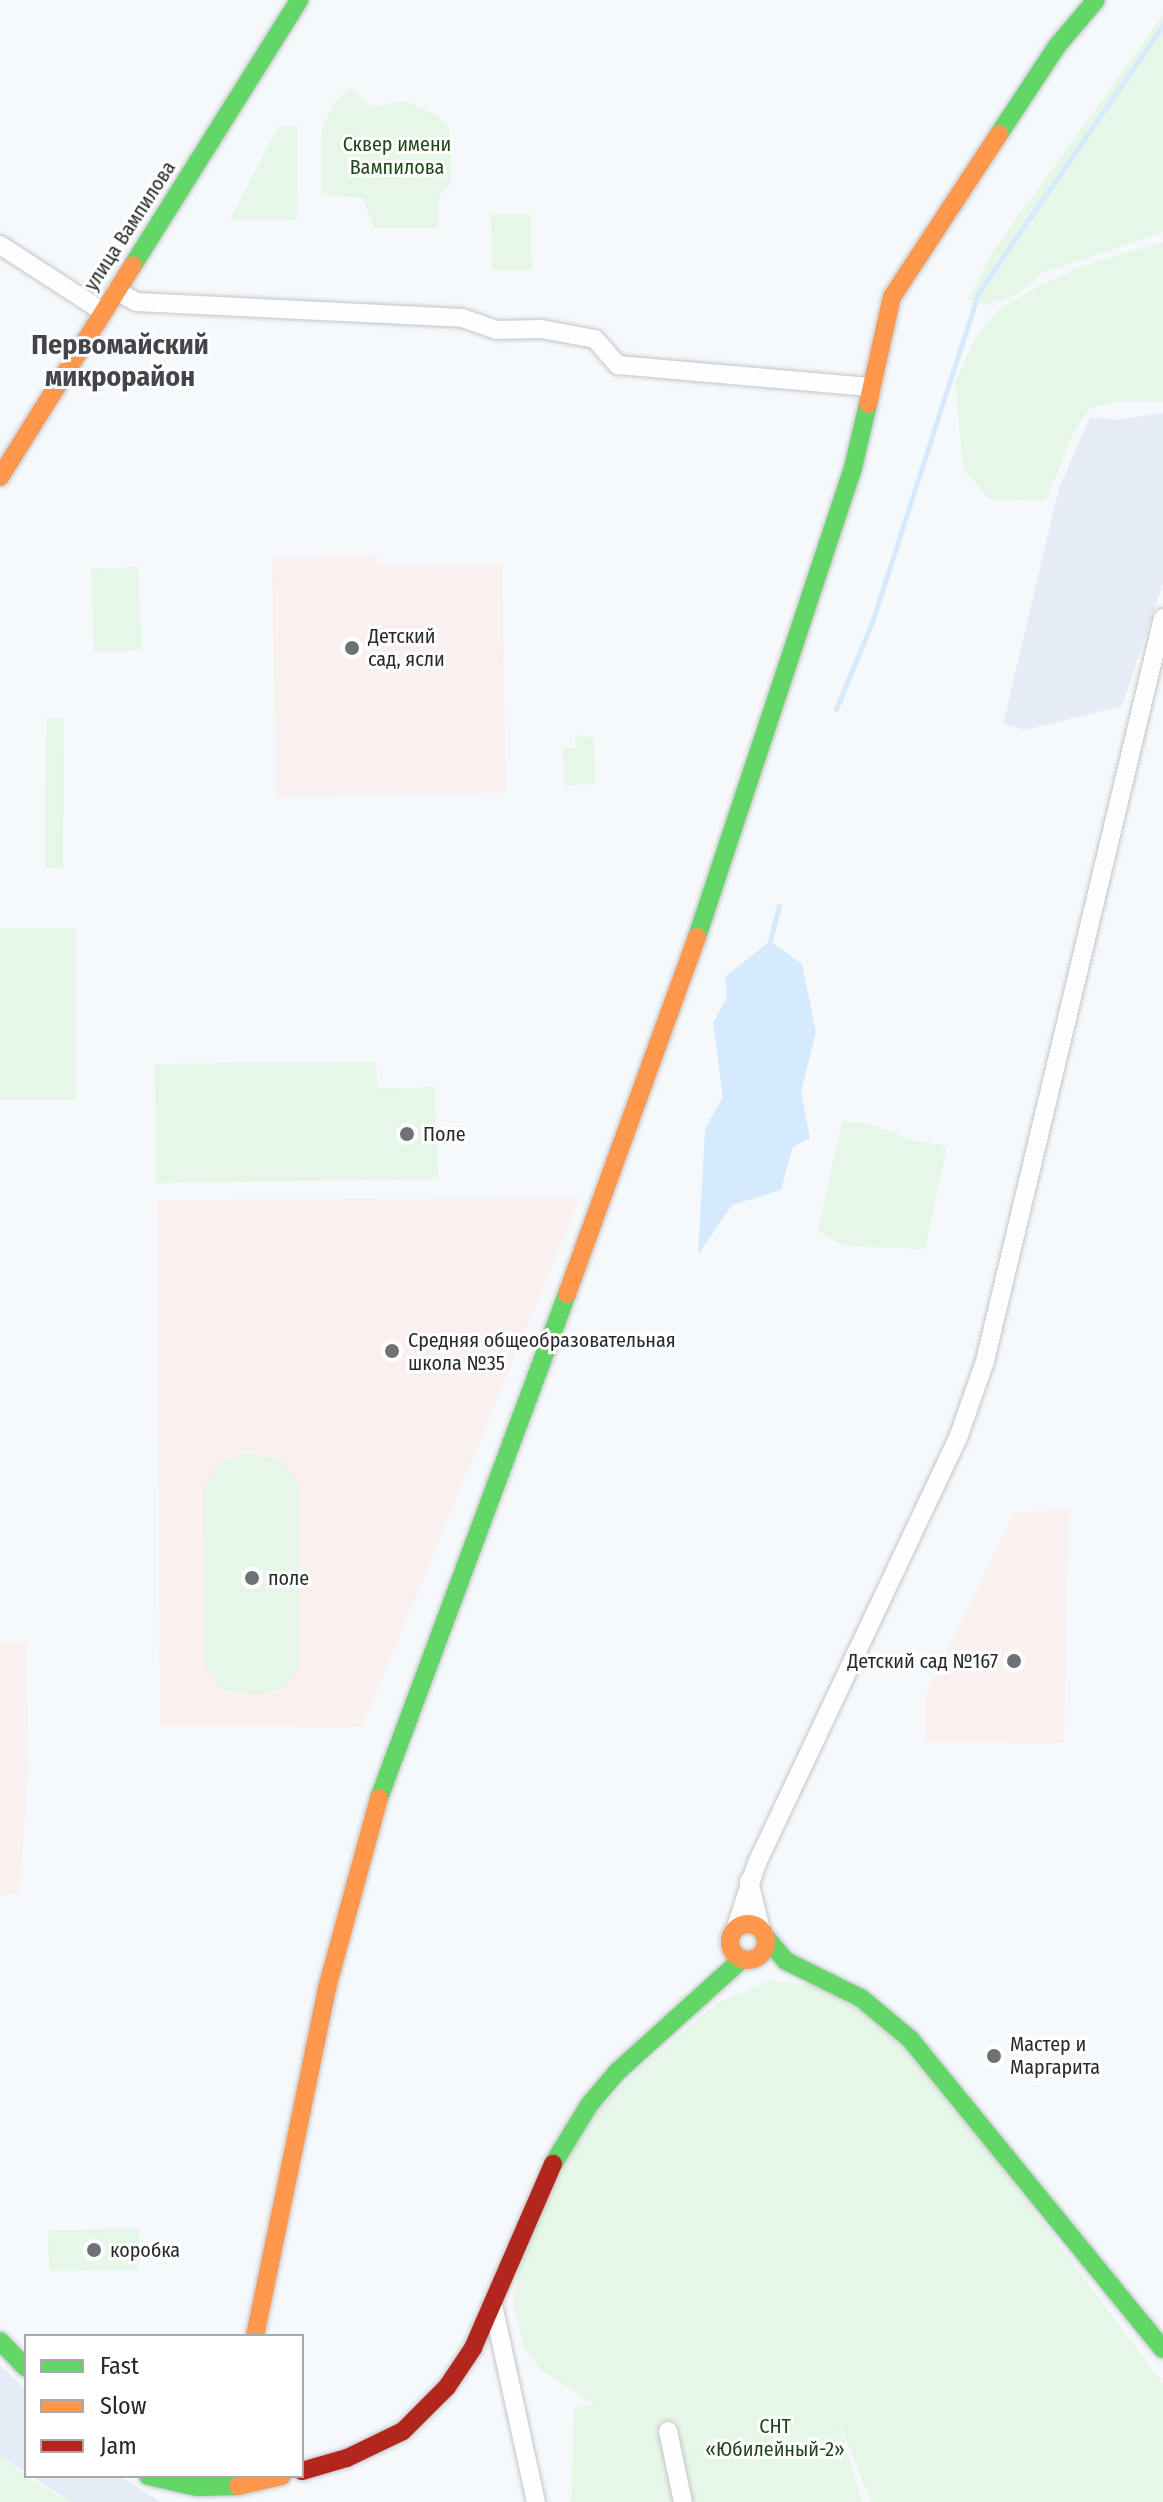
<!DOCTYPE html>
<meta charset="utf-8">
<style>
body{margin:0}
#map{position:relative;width:1163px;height:2502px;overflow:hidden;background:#f6f9fc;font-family:"Fira Sans Condensed",sans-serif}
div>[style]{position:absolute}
.built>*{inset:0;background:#e6ecf5}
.education>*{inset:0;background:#faf0f0}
.green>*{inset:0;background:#e6f6e7}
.water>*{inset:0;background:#d6eafd}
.stream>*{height:5px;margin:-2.5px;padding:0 2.5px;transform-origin:2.5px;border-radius:2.5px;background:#d6eafd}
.roads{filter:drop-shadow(0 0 2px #c3c5c8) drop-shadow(0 0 2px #c3c5c8)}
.street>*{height:18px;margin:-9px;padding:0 9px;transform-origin:9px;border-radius:9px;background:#fefeff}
.fast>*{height:18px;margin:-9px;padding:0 9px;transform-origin:9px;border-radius:9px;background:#63d668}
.slow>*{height:18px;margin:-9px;padding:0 9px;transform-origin:9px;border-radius:9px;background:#ff974d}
.slow>.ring{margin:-9px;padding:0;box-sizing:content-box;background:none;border:18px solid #ff974d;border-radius:50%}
.jam>*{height:18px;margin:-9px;padding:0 9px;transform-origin:9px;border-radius:9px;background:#b3261e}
.dots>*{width:22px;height:22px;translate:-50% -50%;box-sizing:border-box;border:4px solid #fff;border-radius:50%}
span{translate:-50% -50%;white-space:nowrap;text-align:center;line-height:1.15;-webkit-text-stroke:6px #fff;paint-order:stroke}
.park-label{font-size:20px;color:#1b4618}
.street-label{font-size:20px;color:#26282a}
.poi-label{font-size:20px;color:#26282a}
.left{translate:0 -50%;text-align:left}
.right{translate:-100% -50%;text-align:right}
.district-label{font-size:28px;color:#42454b;font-weight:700}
.legend{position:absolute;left:24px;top:2334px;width:280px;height:144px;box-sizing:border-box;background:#fff;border:2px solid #a8a9aa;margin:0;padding:10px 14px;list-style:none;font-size:24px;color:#26282a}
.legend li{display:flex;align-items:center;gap:16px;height:40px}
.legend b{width:40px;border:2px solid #a8a9aa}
</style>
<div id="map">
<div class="built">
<i style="clip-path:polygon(1163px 413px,1163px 583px,1122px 706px,1025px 730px,1003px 724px,1059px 488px,1090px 417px,1114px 420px)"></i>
<i style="clip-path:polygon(0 2365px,26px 2390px,26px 2473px,0 2456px)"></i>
<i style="clip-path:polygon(31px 2476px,120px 2476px,161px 2502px,71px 2502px)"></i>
</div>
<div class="education">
<i style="clip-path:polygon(377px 556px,378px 566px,502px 564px,506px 793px,276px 797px,272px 558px)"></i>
<i style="clip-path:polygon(580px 1198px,362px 1727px,160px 1726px,157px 1200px)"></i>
<i style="clip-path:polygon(1069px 1509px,1064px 1743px,925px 1742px,925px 1696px,1014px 1513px)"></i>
<i style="clip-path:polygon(0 1642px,27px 1642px,28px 1779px,19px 1893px,0 1897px)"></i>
</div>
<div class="green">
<i style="clip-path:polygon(1163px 15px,1163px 232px,1041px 273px,1020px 293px,986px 305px,968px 300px,991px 254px)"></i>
<i style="clip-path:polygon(352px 88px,371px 107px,404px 101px,438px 116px,450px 130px,451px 183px,439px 195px,438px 228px,374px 228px,363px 198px,322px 195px,322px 130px,335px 101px)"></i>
<i style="clip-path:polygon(278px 127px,298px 127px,297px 220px,230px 219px)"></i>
<i style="clip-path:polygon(491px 214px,531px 214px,532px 270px,492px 270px)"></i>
<i style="clip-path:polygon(1163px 242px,1163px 401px,1121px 401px,1090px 408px,1071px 437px,1046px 500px,989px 499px,963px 468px,955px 382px,975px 339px,998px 310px,1035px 288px,1086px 265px)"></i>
<i style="clip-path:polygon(138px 567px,142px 650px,94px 652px,91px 569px)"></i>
<i style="clip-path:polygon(46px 719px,64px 719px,63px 868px,45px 868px)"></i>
<i style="clip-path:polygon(575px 735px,594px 738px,595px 784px,564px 785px,563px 748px,576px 748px)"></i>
<i style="clip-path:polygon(0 928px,76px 928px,76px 1100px,0 1100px)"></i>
<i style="clip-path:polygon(376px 1062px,377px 1089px,435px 1087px,438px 1179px,156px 1183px,155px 1064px)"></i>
<i style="clip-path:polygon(842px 1122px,866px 1123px,912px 1140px,947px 1146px,925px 1249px,844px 1246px,818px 1231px)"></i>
<i style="clip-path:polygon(250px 1453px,283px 1461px,299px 1485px,299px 1669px,282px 1689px,253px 1695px,224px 1690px,205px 1668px,203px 1489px,220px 1461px)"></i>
<i style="clip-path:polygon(769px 1981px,815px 1985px,882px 2022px,994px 2158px,1163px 2384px,1163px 2502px,872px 2502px,837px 2418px,862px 2502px,571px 2502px,574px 2408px,595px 2404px,541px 2370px,525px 2348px,513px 2305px,525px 2233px,573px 2137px,632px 2076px,716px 2004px)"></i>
<i style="clip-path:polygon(139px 2229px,139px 2270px,49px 2271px,48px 2230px)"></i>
<i style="clip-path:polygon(0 2456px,26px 2476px,71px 2502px,0 2502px)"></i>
</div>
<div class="water">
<i style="clip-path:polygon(770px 941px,802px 964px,816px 1032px,801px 1092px,810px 1138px,793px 1147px,781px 1190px,732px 1205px,698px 1255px,705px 1129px,723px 1097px,713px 1023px,727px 997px,725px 977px)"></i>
</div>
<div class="stream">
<i style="left:836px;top:709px;width:94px;rotate:-67.5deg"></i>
<i style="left:872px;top:622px;width:346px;rotate:-72.1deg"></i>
<i style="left:978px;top:293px;width:326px;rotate:-55.4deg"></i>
<i style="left:770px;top:941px;width:36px;rotate:-76deg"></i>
</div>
<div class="roads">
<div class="street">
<i style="left:0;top:245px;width:121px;rotate:32.9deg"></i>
<i style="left:116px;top:291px;width:24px;rotate:28deg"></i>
<i style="left:137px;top:302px;width:325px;rotate:2.8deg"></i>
<i style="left:462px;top:318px;width:36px;rotate:19deg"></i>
<i style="left:496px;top:330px;width:45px;rotate:-1.3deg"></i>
<i style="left:541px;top:329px;width:55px;rotate:10.5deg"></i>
<i style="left:595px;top:339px;width:35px;rotate:49deg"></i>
<i style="left:618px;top:365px;width:255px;rotate:5deg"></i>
<i style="left:749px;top:1881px;width:50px;rotate:76.2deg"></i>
<i style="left:735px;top:1930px;width:71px;rotate:-71.8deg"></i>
<i style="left:757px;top:1863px;width:473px;rotate:-64.7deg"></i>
<i style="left:959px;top:1435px;width:78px;rotate:-70.6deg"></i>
<i style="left:985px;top:1361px;width:764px;rotate:-76.53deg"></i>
<i style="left:493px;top:2305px;width:202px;rotate:77.7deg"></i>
<i style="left:668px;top:2431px;width:73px;rotate:78.1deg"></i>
</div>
<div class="fast">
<i style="left:999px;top:134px;width:105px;rotate:-56.6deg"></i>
<i style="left:1057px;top:46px;width:60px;rotate:-49.7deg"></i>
<i style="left:133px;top:265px;width:313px;rotate:-57.9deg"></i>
<i style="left:697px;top:937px;width:494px;rotate:-71.6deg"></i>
<i style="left:853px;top:468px;width:66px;rotate:-76.8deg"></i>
<i style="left:379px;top:1798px;width:538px;rotate:-69.54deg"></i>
<i style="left:764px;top:1935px;width:34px;rotate:50deg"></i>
<i style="left:786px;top:1961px;width:84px;rotate:26.3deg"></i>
<i style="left:861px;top:1998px;width:64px;rotate:39.9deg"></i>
<i style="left:910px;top:2039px;width:400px;rotate:50.8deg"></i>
<i style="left:553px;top:2164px;width:69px;rotate:-58.6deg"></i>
<i style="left:589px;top:2105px;width:43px;rotate:-49.7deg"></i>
<i style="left:617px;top:2072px;width:169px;rotate:-42.1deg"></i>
<i style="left:0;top:2341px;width:37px;rotate:46deg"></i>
<i style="left:148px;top:2476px;width:50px;rotate:12.7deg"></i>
<i style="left:197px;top:2487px;width:41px;rotate:-1.4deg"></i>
<i style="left:238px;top:2486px;width:10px;rotate:-84deg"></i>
</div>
<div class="slow">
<i style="left:868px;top:404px;width:110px;rotate:-77.4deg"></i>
<i style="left:892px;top:297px;width:195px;rotate:-56.7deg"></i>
<i style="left:0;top:477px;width:250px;rotate:-57.9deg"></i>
<i style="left:567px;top:1294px;width:380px;rotate:-70deg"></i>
<i class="ring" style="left:730px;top:1924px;width:18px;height:18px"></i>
<i style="left:255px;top:2336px;width:355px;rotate:-78.3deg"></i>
<i style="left:327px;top:1988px;width:197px;rotate:-74.7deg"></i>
<i style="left:238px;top:2486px;width:45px;rotate:-12.8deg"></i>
</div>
<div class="jam">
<i style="left:302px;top:2471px;width:47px;rotate:-16.1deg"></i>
<i style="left:347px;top:2458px;width:62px;rotate:-25.7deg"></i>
<i style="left:403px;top:2431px;width:62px;rotate:-45deg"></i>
<i style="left:447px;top:2387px;width:47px;rotate:-56.3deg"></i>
<i style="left:473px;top:2348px;width:201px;rotate:-66.5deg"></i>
</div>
</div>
<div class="dots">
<i style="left:352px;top:648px;background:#6f7174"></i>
<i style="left:407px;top:1134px;background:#6f7174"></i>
<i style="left:392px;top:1351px;background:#6f7174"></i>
<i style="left:252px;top:1578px;background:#6f7174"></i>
<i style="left:1014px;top:1661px;background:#6f7174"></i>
<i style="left:994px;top:2056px;background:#6f7174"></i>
<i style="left:94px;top:2250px;background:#6f7174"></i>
</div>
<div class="park-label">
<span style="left:397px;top:156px">Сквер имени<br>Вампилова</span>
<span style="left:775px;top:2438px">СНТ<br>«Юбилейный-2»</span>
</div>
<div class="street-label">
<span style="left:130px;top:226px;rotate:-57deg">улица Вампилова</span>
</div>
<div class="poi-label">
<span class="left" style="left:368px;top:648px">Детский<br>сад, ясли</span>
<span class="left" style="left:423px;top:1134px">Поле</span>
<span class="left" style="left:408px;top:1352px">Средняя общеобразовательная<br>школа №35</span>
<span class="left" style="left:268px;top:1578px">поле</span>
<span class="right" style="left:998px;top:1661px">Детский сад №167</span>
<span class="left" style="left:1010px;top:2056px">Мастер и<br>Маргарита</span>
<span class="left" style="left:110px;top:2250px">коробка</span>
</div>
<div class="district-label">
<span style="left:120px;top:361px">Первомайский<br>микрорайон</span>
</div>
<ul class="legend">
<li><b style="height:10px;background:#63d668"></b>Fast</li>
<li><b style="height:10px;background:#ff974d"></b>Slow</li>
<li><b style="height:10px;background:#b3261e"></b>Jam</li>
</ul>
</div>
